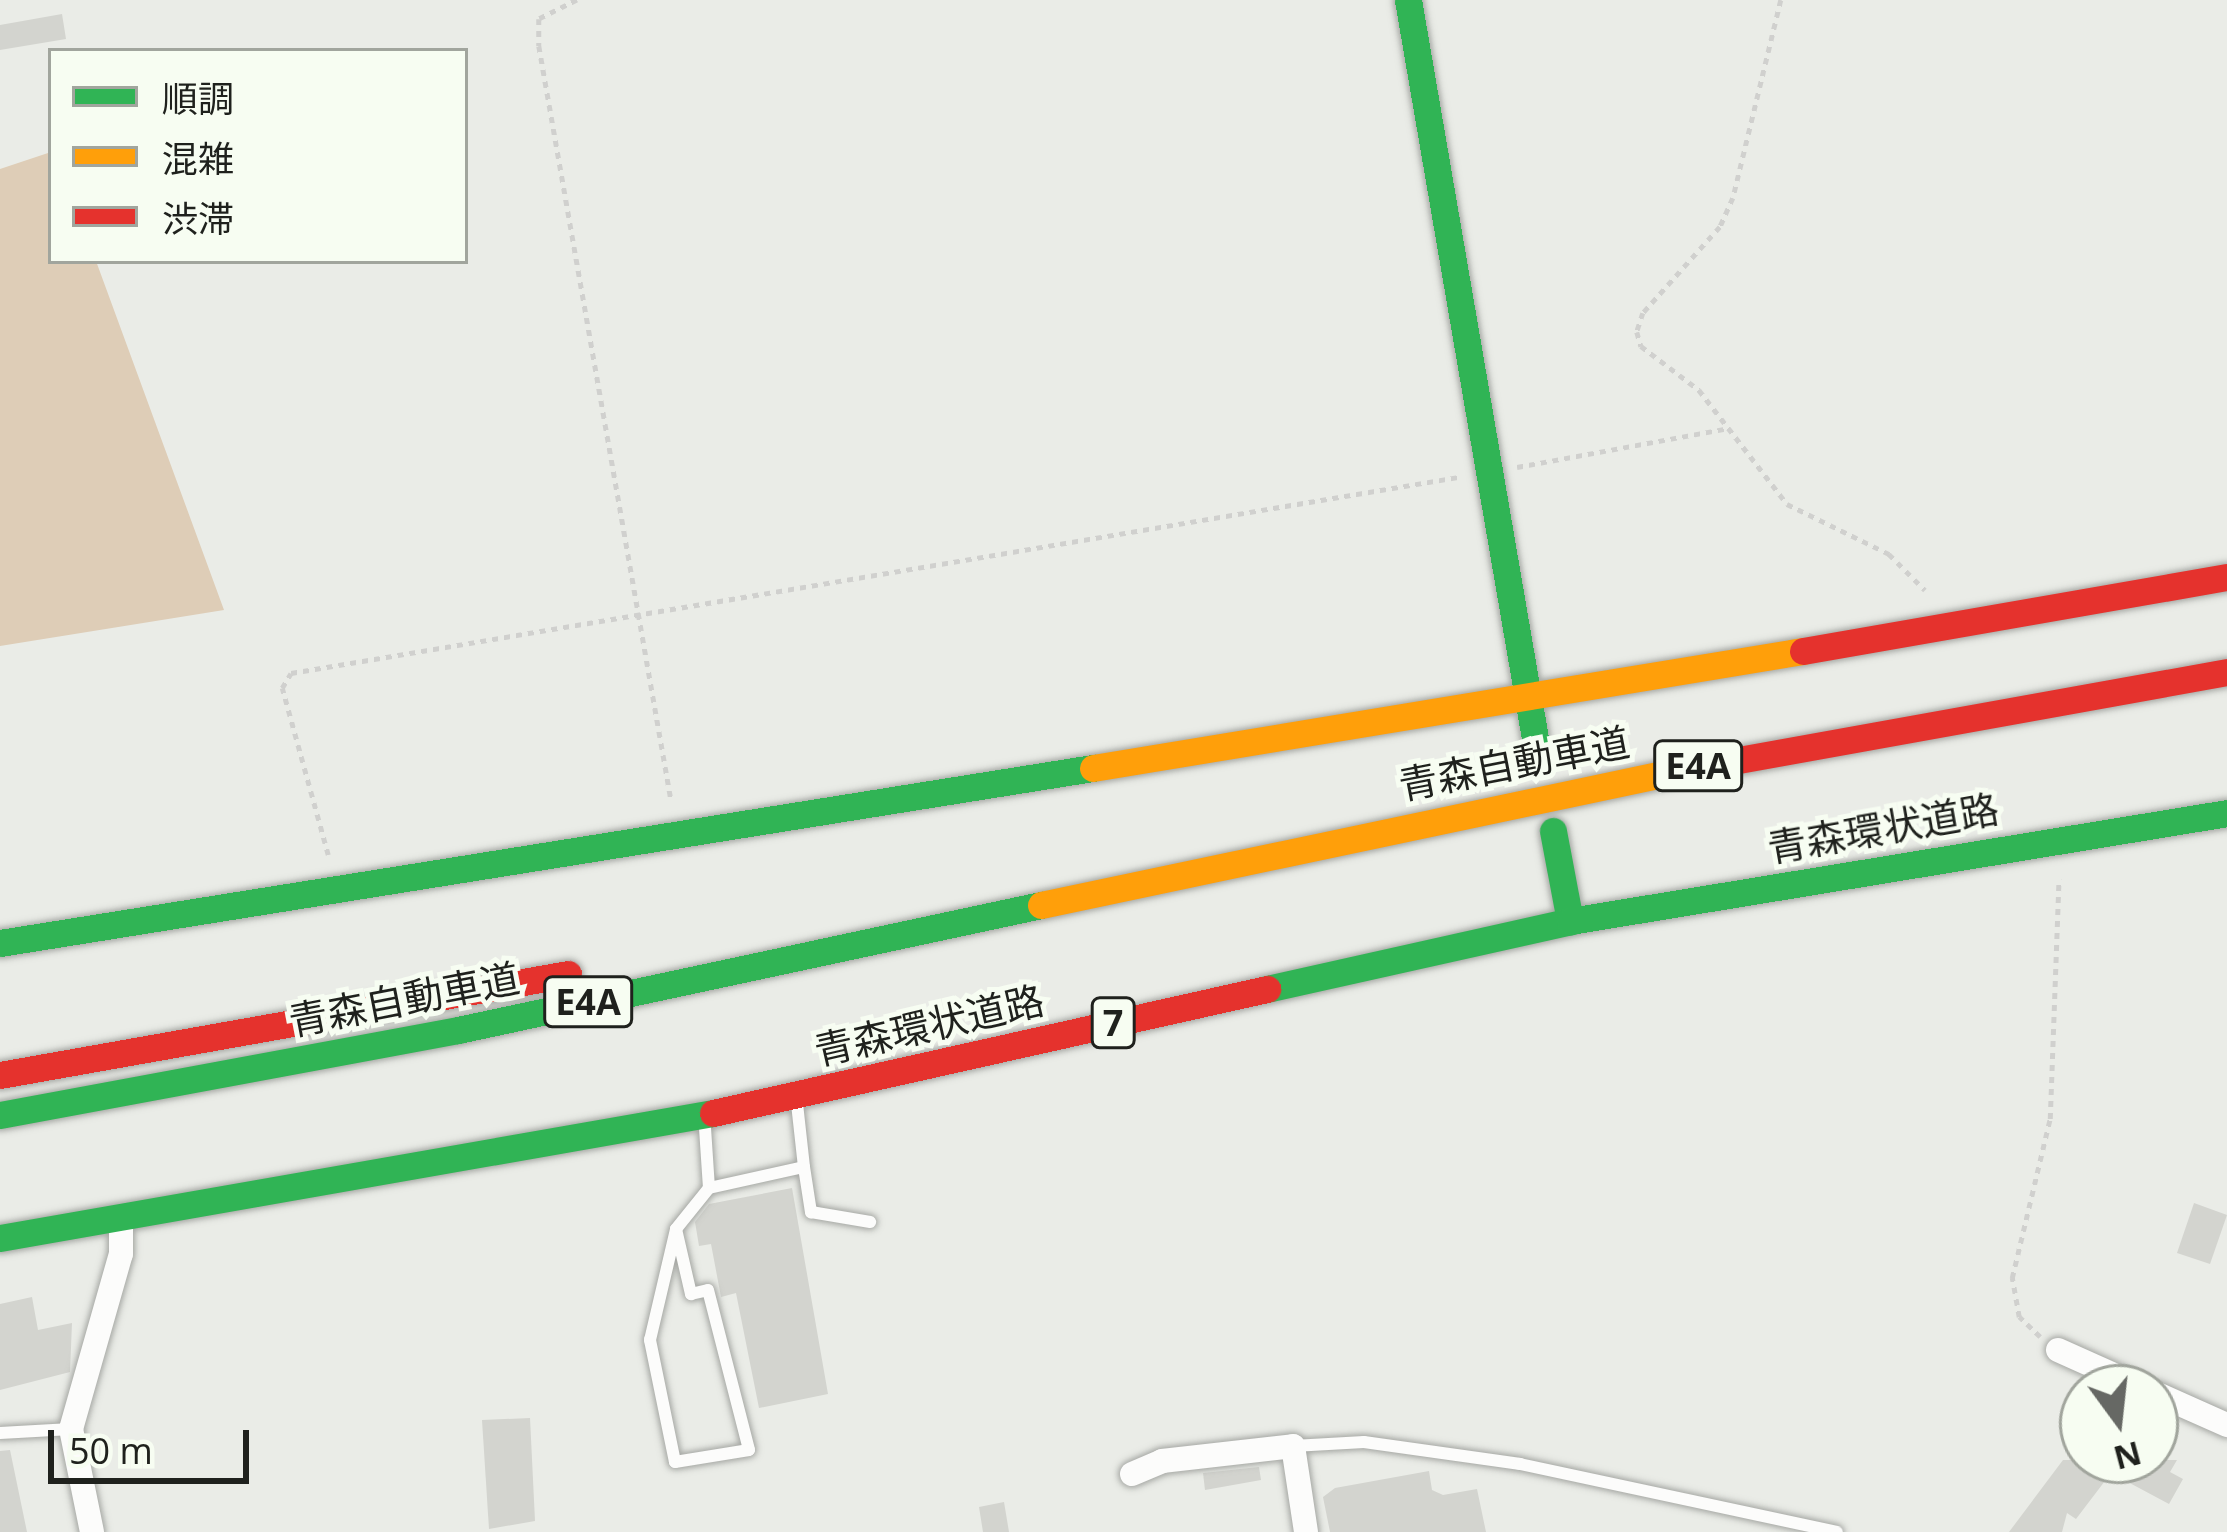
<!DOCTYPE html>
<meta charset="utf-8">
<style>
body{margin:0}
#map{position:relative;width:2227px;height:1532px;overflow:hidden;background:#eaece7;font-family:"Open Sans","Noto Sans JP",sans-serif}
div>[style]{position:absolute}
.green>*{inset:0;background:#decdb7}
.building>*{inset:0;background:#d3d4cf}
.path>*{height:4.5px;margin-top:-2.25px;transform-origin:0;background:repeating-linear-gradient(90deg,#d0d0ce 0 6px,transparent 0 12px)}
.roads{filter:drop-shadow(0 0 3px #a6a8a4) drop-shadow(0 0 3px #a6a8a4)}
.lane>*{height:12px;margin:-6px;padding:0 6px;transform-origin:6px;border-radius:6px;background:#fcfcfb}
.street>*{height:24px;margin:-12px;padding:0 12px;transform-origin:12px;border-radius:12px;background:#fcfcfb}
.fast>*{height:27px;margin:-13.5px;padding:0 13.5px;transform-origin:13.5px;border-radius:13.5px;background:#30b455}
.slow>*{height:27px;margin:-13.5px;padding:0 13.5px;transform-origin:13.5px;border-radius:13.5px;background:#ff9f0a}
.jam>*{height:27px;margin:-13.5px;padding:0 13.5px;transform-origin:13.5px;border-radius:13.5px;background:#e5322d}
span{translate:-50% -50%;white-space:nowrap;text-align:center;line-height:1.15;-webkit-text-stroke:10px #f7fdf2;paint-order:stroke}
.shield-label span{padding:3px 9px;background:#f7fdf2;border:3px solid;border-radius:9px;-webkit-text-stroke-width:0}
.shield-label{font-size:36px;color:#1f211d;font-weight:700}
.street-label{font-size:39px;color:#1f211d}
.legend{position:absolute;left:48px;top:48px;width:420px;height:216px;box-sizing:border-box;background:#f7fdf2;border:3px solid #a1a59d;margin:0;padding:15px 21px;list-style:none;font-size:36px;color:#1f211d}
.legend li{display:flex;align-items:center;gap:24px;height:60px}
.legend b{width:60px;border:3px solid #a1a59d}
.north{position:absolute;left:2059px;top:1364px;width:120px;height:120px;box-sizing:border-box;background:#f7fdf2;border:3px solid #a1a59d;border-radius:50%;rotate:165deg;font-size:33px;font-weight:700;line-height:48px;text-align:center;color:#1f211d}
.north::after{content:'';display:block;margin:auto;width:42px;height:54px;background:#666864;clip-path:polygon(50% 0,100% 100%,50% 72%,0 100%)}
.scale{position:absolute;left:48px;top:1430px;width:201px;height:54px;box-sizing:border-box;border:6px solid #1f211d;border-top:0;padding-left:15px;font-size:36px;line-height:42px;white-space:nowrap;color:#1f211d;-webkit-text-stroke:9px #f7fdf2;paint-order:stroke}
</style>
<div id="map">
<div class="green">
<i style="clip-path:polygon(51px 152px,51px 261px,96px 261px,224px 610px,0 646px,0 169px)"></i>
</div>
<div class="building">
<i style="clip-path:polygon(62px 14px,66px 39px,0 50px,0 25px)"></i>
<i style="clip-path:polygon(792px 1188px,828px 1394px,759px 1408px,736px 1293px,721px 1297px,711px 1244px,699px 1246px,695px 1222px,709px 1204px)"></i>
<i style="clip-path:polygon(2194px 1203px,2227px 1215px,2210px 1264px,2177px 1253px)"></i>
<i style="clip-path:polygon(32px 1297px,38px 1330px,72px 1323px,70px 1372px,0 1390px,0 1304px)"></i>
<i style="clip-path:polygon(530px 1418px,535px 1521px,489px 1529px,482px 1420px)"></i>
<i style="clip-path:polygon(10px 1450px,27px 1532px,0 1532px,0 1451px)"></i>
<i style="clip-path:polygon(2063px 1460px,2177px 1460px,2170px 1472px,2183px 1479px,2169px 1504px,2111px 1473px,2076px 1519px,2067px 1513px,2062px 1532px,2009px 1532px)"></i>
<i style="clip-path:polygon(1259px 1467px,1261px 1480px,1205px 1490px,1203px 1473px)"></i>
<i style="clip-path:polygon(1429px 1471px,1432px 1490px,1443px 1495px,1477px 1489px,1486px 1532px,1330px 1532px,1323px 1497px,1335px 1488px)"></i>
<i style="clip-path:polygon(1004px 1502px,1009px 1532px,983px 1532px,979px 1507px)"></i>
</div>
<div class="path">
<i style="left:577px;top:0;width:42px;rotate:153.4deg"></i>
<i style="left:539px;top:19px;width:27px;rotate:90deg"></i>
<i style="left:539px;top:46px;width:764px;rotate:80.06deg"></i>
<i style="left:1781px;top:0;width:204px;rotate:103.6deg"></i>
<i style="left:1733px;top:198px;width:32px;rotate:114deg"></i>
<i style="left:1720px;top:227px;width:115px;rotate:131.8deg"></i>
<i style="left:1643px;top:313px;width:20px;rotate:108deg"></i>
<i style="left:1637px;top:332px;width:15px;rotate:74deg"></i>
<i style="left:1641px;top:346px;width:73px;rotate:37.2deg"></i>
<i style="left:1699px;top:390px;width:144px;rotate:52.3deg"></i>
<i style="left:1787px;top:504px;width:114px;rotate:26.1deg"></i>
<i style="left:1889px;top:554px;width:51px;rotate:45deg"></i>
<i style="left:1517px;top:467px;width:211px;rotate:-10.4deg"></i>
<i style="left:328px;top:855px;width:173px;rotate:-105.4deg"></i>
<i style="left:282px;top:688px;width:17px;rotate:-59deg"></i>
<i style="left:291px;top:673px;width:1183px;rotate:-9.53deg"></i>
<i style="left:2040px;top:1337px;width:29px;rotate:-136deg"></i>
<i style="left:2019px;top:1317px;width:40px;rotate:-100deg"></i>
<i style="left:2012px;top:1278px;width:163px;rotate:-76.6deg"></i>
<i style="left:2050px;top:1119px;width:240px;rotate:-87.9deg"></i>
</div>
<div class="roads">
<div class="lane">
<i style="left:705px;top:1128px;width:60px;rotate:86.2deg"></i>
<i style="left:709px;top:1188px;width:97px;rotate:-12.5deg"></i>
<i style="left:804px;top:1167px;width:63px;rotate:-96.3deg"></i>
<i style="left:804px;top:1167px;width:46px;rotate:81.2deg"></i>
<i style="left:811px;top:1212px;width:60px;rotate:9.6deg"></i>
<i style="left:676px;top:1229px;width:67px;rotate:77deg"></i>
<i style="left:691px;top:1294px;width:17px;rotate:-13deg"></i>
<i style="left:708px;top:1290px;width:165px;rotate:75.6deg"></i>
<i style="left:749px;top:1450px;width:75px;rotate:170.8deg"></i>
<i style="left:675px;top:1462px;width:125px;rotate:-101.6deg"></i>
<i style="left:650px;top:1340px;width:114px;rotate:-76.8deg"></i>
<i style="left:676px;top:1229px;width:53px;rotate:-51.2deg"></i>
<i style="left:0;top:1433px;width:71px;rotate:-3.2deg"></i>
<i style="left:1293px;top:1446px;width:71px;rotate:-3.2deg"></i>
<i style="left:1364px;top:1442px;width:158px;rotate:8deg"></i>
<i style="left:1520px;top:1464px;width:324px;rotate:12.1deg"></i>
</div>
<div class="street">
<i style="left:2058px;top:1350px;width:93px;rotate:24.1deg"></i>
<i style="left:2155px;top:1393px;width:79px;rotate:24deg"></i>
<i style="left:1132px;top:1474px;width:33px;rotate:-23deg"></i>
<i style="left:1162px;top:1461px;width:132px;rotate:-6.5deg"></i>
<i style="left:1293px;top:1446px;width:87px;rotate:81.4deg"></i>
<i style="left:92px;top:1532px;width:105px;rotate:-101.5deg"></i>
<i style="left:71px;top:1429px;width:182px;rotate:-74.1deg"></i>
<i style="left:121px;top:1254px;width:35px;rotate:-90deg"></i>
</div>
<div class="fast">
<i style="left:1408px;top:0;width:767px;rotate:80.24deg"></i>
<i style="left:1553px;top:831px;width:92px;rotate:79.3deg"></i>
<i style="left:0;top:943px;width:1107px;rotate:-9.1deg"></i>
<i style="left:1267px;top:989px;width:311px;rotate:-12.6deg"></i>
<i style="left:1570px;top:921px;width:666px;rotate:-9.33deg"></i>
<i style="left:0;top:1115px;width:466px;rotate:-10.5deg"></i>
<i style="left:458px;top:1030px;width:596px;rotate:-12.1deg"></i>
<i style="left:0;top:1238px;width:724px;rotate:-9.94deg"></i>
</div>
<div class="slow">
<i style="left:1093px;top:768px;width:720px;rotate:-9.36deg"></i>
<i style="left:1041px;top:905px;width:645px;rotate:-11.9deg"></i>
</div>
<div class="jam">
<i style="left:1803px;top:651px;width:430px;rotate:-9.9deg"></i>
<i style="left:1672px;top:772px;width:564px;rotate:-10.21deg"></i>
<i style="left:0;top:1075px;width:577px;rotate:-10.08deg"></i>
<i style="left:713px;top:1113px;width:568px;rotate:-12.62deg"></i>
</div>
</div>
<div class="shield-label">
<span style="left:1698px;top:766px">E4A</span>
<span style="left:588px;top:1002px">E4A</span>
<span style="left:1113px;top:1023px">7</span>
</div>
<div class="street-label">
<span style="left:1514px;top:763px;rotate:-11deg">青森自動車道</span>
<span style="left:1883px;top:828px;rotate:-10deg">青森環状道路</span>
<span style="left:404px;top:999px;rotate:-11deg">青森自動車道</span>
<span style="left:929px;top:1025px;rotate:-13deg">青森環状道路</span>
</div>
<ul class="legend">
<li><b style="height:15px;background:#30b455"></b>順調</li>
<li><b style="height:15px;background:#ff9f0a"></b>混雑</li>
<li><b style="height:15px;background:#e5322d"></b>渋滞</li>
</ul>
<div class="north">N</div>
<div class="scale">50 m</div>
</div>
